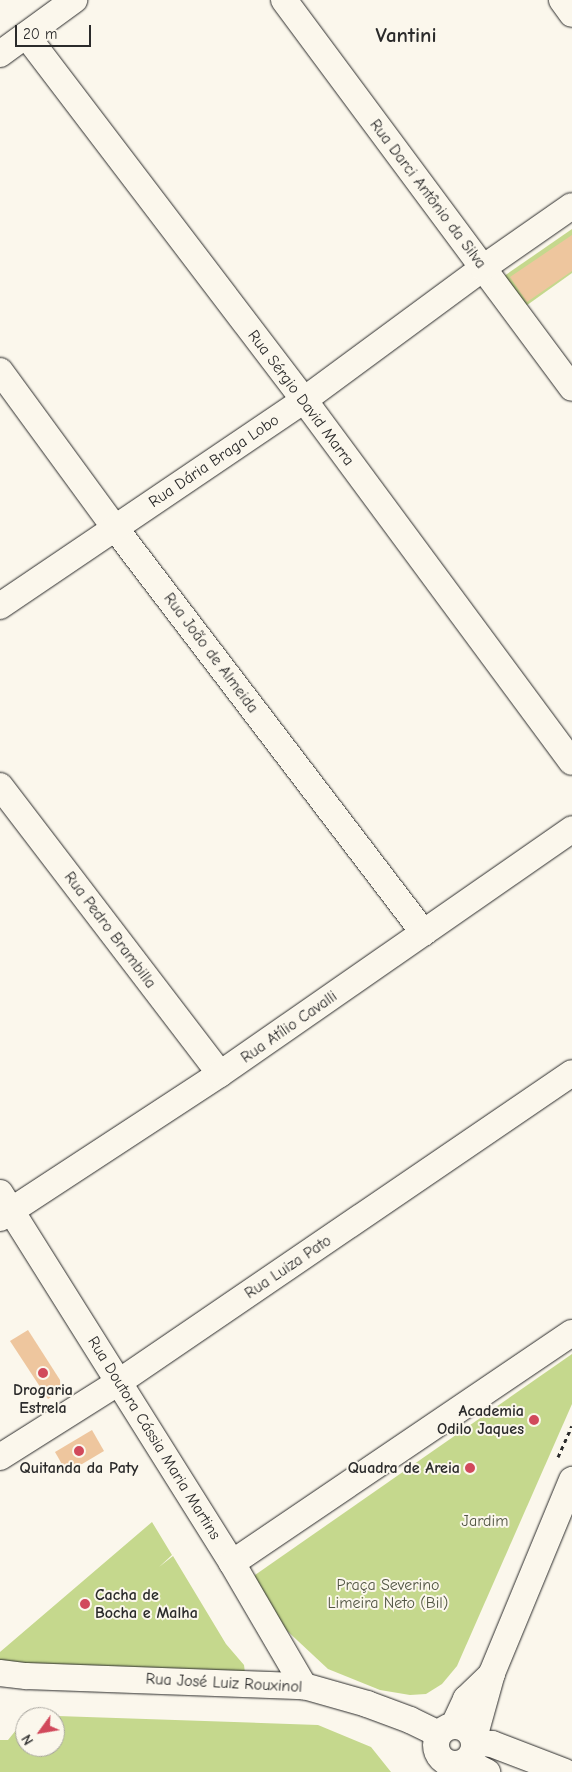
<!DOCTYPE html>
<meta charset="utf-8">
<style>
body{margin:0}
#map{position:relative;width:572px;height:1772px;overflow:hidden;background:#fbf7ec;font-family:"Comic Neue",sans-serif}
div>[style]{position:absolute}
.green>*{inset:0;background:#c5d88d}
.building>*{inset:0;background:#eec69e}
.path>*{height:3px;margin-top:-1.5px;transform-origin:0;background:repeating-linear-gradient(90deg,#2b2b2b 0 4px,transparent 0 8px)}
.roads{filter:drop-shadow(0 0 1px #2b2b2b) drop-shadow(0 0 1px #2b2b2b)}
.minor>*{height:26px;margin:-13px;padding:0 13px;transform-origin:13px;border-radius:13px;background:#fbf7ec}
.minor>.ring{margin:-13px;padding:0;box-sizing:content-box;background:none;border:26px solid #fbf7ec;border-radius:50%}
.dots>*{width:14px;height:14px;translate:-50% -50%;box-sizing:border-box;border:2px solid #fbf7ec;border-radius:50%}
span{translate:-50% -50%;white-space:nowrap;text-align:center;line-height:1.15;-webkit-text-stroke:4px #fbf7ec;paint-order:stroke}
.street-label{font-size:16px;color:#2b2b2b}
.poi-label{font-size:16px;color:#2b2b2b;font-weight:700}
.right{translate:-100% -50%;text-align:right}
.left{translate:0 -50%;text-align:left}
.park-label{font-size:16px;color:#525644}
.district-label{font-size:21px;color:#2b2b2b;font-weight:700}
.north{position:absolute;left:15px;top:1707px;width:50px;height:50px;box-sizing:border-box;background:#fbf7ec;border:1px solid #a8a59f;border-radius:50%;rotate:238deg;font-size:14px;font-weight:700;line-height:20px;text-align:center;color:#2b2b2b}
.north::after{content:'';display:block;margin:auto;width:18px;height:22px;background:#d1495b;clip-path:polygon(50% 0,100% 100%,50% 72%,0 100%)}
.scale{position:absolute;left:15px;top:25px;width:76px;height:22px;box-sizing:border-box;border:2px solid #2b2b2b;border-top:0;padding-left:6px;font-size:15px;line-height:18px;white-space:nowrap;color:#2b2b2b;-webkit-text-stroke:4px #fbf7ec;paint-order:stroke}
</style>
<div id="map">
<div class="green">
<i style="clip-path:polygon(572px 229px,572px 273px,516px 313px,494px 283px)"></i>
<i style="clip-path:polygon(572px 1354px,572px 1404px,457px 1666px,442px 1684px,426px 1694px,410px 1695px,380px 1690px,328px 1669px,283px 1627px,253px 1586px,255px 1575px)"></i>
<i style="clip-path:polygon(152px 1522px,172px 1555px,159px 1567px,173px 1556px,226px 1644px,244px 1665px,245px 1673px,0 1671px,0 1652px)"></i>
<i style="clip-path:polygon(28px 1715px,318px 1725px,371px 1747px,391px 1772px,0 1772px,0 1740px,8px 1740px,25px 1719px,25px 1747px,55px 1747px,55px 1717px,26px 1717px)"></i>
</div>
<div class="building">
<i style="clip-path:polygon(572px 235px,572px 271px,527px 302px,510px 277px)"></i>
<i style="clip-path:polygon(28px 1330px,60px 1380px,61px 1391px,48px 1399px,10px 1341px)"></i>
<i style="clip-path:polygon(92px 1430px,104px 1451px,67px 1473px,55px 1452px)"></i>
</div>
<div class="path">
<i style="left:558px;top:1457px;width:34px;rotate:-66deg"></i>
</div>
<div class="roads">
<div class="minor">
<i style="left:284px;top:0;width:483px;rotate:53.4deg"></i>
<i style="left:562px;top:0;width:17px;rotate:54deg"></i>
<i style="left:26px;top:35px;width:459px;rotate:52.7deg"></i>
<i style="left:304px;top:400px;width:450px;rotate:53.5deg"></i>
<i style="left:0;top:54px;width:92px;rotate:-36.1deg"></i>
<i style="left:0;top:371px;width:195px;rotate:53.8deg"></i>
<i style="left:115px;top:528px;width:509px;rotate:52.66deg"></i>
<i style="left:0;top:606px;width:367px;rotate:-34.1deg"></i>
<i style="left:304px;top:400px;width:222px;rotate:-36.4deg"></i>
<i style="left:483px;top:268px;width:108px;rotate:-34.9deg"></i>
<i style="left:0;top:786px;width:362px;rotate:52.6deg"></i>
<i style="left:0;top:1193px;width:437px;rotate:57.9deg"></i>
<i style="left:232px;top:1563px;width:143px;rotate:59.7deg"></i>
<i style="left:0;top:1218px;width:263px;rotate:-33.2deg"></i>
<i style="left:220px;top:1074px;width:429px;rotate:-34.8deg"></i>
<i style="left:0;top:1457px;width:141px;rotate:-32.2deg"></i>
<i style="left:119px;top:1382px;width:548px;rotate:-34.3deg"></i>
<i style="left:232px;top:1563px;width:410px;rotate:-34.1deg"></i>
<i style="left:0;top:1673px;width:26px;rotate:7deg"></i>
<i style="left:26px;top:1676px;width:278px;rotate:2.1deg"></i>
<i style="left:304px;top:1686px;width:66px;rotate:15.9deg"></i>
<i style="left:367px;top:1704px;width:46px;rotate:20.4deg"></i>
<i style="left:410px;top:1720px;width:32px;rotate:26deg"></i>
<i style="left:454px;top:1725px;width:29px;rotate:-65deg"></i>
<i style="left:466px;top:1699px;width:36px;rotate:-44deg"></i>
<i class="ring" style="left:436px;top:1726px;width:12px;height:12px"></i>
<i style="left:474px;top:1738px;width:67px;rotate:-74.5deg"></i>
<i style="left:492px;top:1673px;width:209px;rotate:-67.5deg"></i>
<i style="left:475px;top:1743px;width:17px;rotate:3deg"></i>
<i style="left:492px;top:1744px;width:78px;rotate:21deg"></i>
<i style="left:468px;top:1760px;width:7px;rotate:45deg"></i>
<i style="left:473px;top:1765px;width:16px;rotate:27deg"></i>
</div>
</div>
<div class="dots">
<i style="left:43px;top:1373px;background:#d1495b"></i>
<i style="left:534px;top:1420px;background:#d1495b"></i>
<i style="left:79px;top:1451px;background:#d1495b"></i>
<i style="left:470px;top:1468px;background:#d1495b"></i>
<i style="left:85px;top:1604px;background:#d1495b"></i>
</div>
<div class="street-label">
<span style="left:428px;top:194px;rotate:53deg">Rua Darci Antônio da Silva</span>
<span style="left:301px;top:398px;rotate:53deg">Rua Sérgio David Marra</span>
<span style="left:214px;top:461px;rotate:-34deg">Rua Dária Braga Lobo</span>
<span style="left:211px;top:653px;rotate:53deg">Rua João de Almeida</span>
<span style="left:110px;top:930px;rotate:53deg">Rua Pedro Brambilla</span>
<span style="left:289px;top:1027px;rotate:-35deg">Rua Atílio Cavalli</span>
<span style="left:288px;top:1267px;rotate:-34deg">Rua Luiza Pato</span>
<span style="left:154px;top:1438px;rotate:58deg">Rua Doutora Cássia Maria Martins</span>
<span style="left:224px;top:1683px;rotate:3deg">Rua José Luiz Rouxinol</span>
</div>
<div class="poi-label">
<span style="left:43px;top:1399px">Drogaria<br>Estrela</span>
<span class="right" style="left:524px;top:1420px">Academia<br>Odilo Jaques</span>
<span style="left:79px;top:1468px">Quitanda da Paty</span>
<span class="right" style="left:460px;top:1468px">Quadra de Areia</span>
<span class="left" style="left:95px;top:1604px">Cacha de<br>Bocha e Malha</span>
</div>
<div class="park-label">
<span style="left:485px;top:1521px">Jardim</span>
<span style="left:388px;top:1594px">Praça Severino<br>Limeira Neto (Bil)</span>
</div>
<div class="district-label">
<span style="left:406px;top:35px">Vantini</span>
</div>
<div class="north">N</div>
<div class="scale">20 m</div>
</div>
